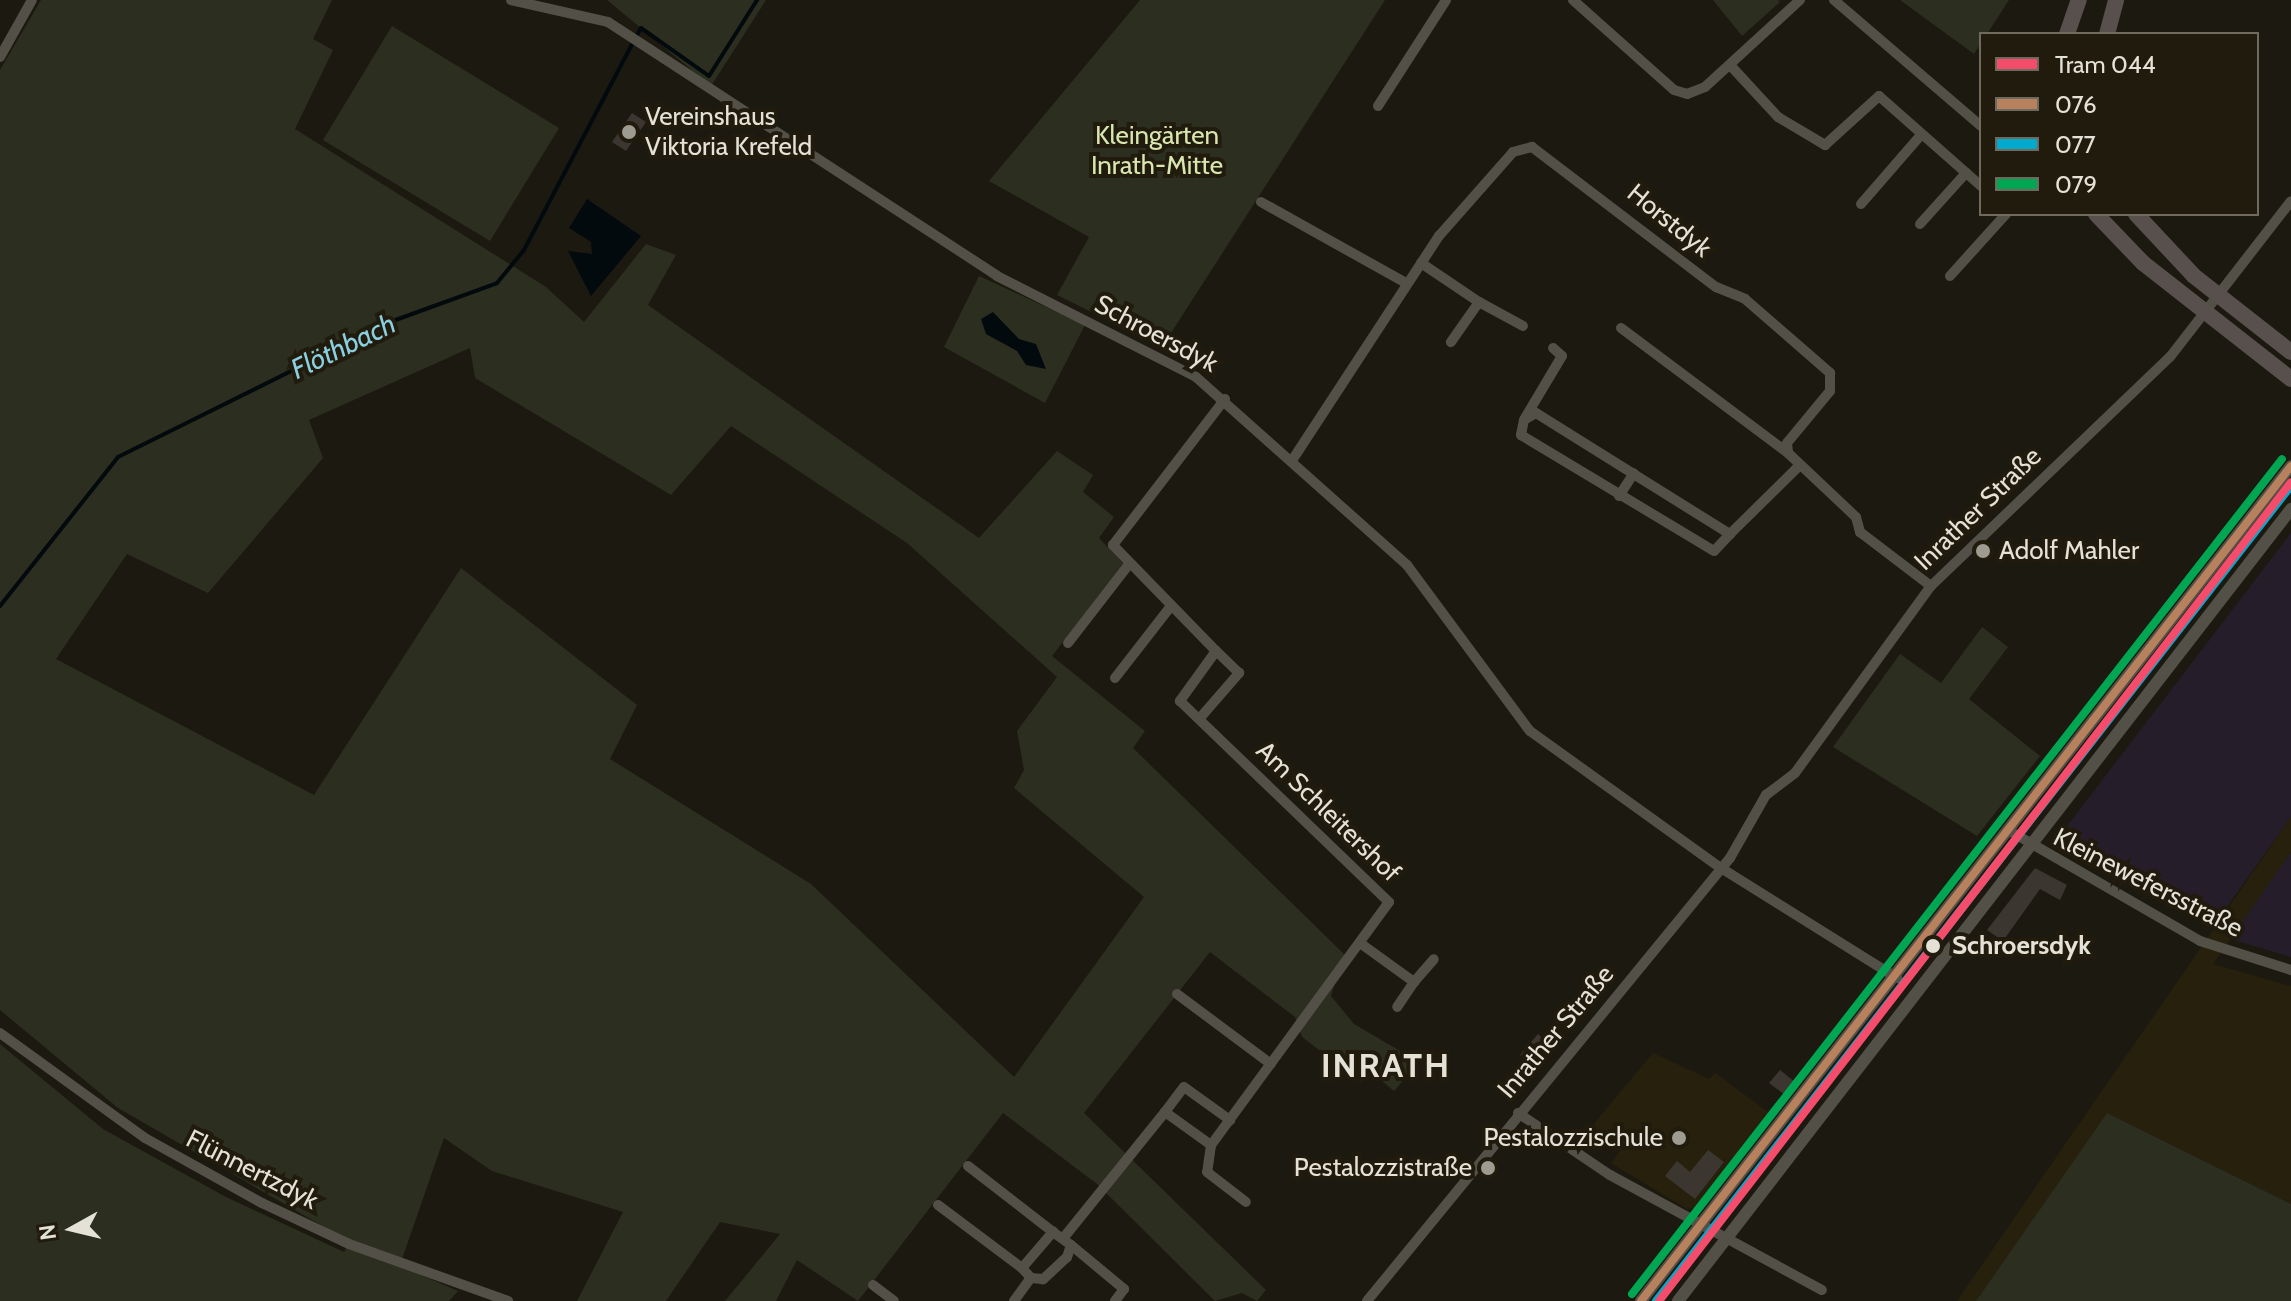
<!DOCTYPE html>
<meta charset="utf-8">
<style>
body{margin:0}
#map{position:relative;width:2291px;height:1301px;overflow:hidden;background:#1c1910;font-family:Cabin,sans-serif}
div>[style]{position:absolute}
.commercial>*{inset:0;background:#251e2a}
.built>*{inset:0;background:#27200c}
.green>*{inset:0;background:#2c2f1f}
.water>*{inset:0;background:#030a0e}
.stream>*{height:4px;margin:-2px;padding:0 2px;transform-origin:2px;border-radius:2px;background:#030a0e}
.building>*{inset:0;background:#3b3730}
.minor>*{height:10px;margin:-5px;padding:0 5px;transform-origin:5px;border-radius:5px;background:#535048}
.tertiary>*{height:12px;margin:-6px;padding:0 6px;transform-origin:6px;border-radius:6px;background:#535048}
.primary>*{height:16px;margin:-8px;padding:0 8px;transform-origin:8px;border-radius:8px;background:#58504c}
.bus-1>*{height:8px;margin:-4px;padding:0 4px;transform-origin:4px;border-radius:4px;background:#b6815c}
.bus-2>*{height:8px;margin:-4px;padding:0 4px;transform-origin:4px;border-radius:4px;background:#00a9ce}
.bus-3>*{height:8px;margin:-4px;padding:0 4px;transform-origin:4px;border-radius:4px;background:#00a651}
.tram-1>*{height:8px;margin:-4px;padding:0 4px;transform-origin:4px;border-radius:4px;background:#f44d6c}
.dots>*{width:22px;height:22px;translate:-50% -50%;box-sizing:border-box;border:4px solid #201b0c;border-radius:50%}
span{translate:-50% -50%;white-space:nowrap;text-align:center;line-height:1.15;-webkit-text-stroke:8px #201b0c;paint-order:stroke}
.poi-label{font-size:26px;color:#e4e1d7}
.left{translate:0 -50%;text-align:left}
.right{translate:-100% -50%;text-align:right}
.park-label{font-size:26px;color:#d9e6af}
.street-label{font-size:26px;color:#e4e1d7}
.stop-label{font-size:26px;color:#e4e1d7;font-weight:700}
.water-label{font-size:28px;color:#89cfe0;font-style:italic}
.district-label{font-size:34px;color:#e4e1d7;font-weight:700;letter-spacing:2px}
.legend{position:absolute;left:1979px;top:32px;width:280px;height:184px;box-sizing:border-box;background:#201b0c;border:2px solid #6e6a5d;margin:0;padding:10px 14px;list-style:none;font-size:24px;color:#e4e1d7}
.legend li{display:flex;align-items:center;gap:16px;height:40px}
.legend b{width:40px;border:2px solid #6e6a5d}
.north{position:absolute;left:32px;top:1189px;width:80px;height:80px;-webkit-text-stroke:6px #201b0c;paint-order:stroke;rotate:262deg;font-size:22px;font-weight:700;line-height:32px;text-align:center;color:#e4e1d7}
.north::after{content:'';display:block;margin:auto;width:28px;height:36px;background:#e4e1d7;clip-path:polygon(50% 0,100% 100%,50% 72%,0 100%)}
</style>
<div id="map">
<div class="commercial">
<i style="clip-path:polygon(2291px 533px,2291px 817px,2216px 922px,2182px 904px,2170px 908px,2055px 842px)"></i>
<i style="clip-path:polygon(2291px 852px,2291px 957px,2230px 939px,2273px 875px)"></i>
</div>
<div class="built">
<i style="clip-path:polygon(2291px 817px,2291px 852px,2213px 964px,2291px 986px,2291px 1204px,2107px 1113px,1976px 1301px,1957px 1301px)"></i>
<i style="clip-path:polygon(1653px 1053px,1709px 1079px,1715px 1073px,1771px 1114px,1697px 1207px,1687px 1209px,1611px 1163px,1621px 1149px,1591px 1127px)"></i>
</div>
<div class="green">
<i style="clip-path:polygon(evenodd,41px 0,332px 0,313px 39px,333px 50px,295px 129px,546px 287px,584px 322px,646px 244px,676px 255px,648px 305px,979px 538px,1057px 451px,1093px 475px,1083px 492px,1114px 517px,1099px 538px,1123px 563px,1052px 656px,1145px 731px,1133px 748px,1344px 954px,1331px 996px,1354px 1024px,1419px 1062px,1394px 1091px,1370px 1071px,1361px 1082px,1302px 1037px,1295px 1017px,1210px 952px,1084px 1113px,1266px 1290px,1257px 1301px,1242px 1293px,1215px 1301px,1097px 1184px,1003px 1113px,858px 1301px,797px 1260px,776px 1301px,725px 1301px,780px 1234px,720px 1222px,666px 1301px,577px 1301px,623px 1212px,492px 1171px,444px 1138px,401px 1262px,352px 1243px,118px 1108px,0 1010px,0 70px,41px 0,470px 348px,475px 378px,671px 495px,731px 426px,907px 543px,1057px 677px,1017px 731px,1024px 770px,1014px 788px,1144px 897px,1014px 1077px,811px 884px,610px 759px,637px 705px,461px 568px,314px 795px,56px 659px,127px 554px,208px 593px,323px 458px,309px 420px,470px 348px)"></i>
<i style="clip-path:polygon(607px 0,766px 0,711px 86px)"></i>
<i style="clip-path:polygon(1140px 0,1385px 0,1162px 347px,1057px 295px,1089px 237px,989px 181px)"></i>
<i style="clip-path:polygon(1713px 0,1778px 0,1780px 2px,1742px 36px)"></i>
<i style="clip-path:polygon(1900px 0,2009px 0,1974px 54px)"></i>
<i style="clip-path:polygon(392px 26px,559px 128px,490px 241px,323px 140px)"></i>
<i style="clip-path:polygon(979px 276px,1085px 325px,1045px 403px,944px 347px)"></i>
<i style="clip-path:polygon(1982px 627px,2008px 647px,1969px 699px,2040px 756px,1977px 836px,1833px 747px,1900px 654px,1941px 683px)"></i>
<i style="clip-path:polygon(0 1044px,103px 1129px,226px 1197px,344px 1252px,349px 1244px,458px 1291px,449px 1301px,0 1301px)"></i>
<i style="clip-path:polygon(2107px 1113px,2291px 1204px,2291px 1301px,1976px 1301px)"></i>
</div>
<div class="water">
<i style="clip-path:polygon(587px 199px,641px 236px,591px 296px,568px 251px,592px 254px,591px 242px,569px 228px)"></i>
<i style="clip-path:polygon(993px 312px,1019px 339px,1036px 344px,1046px 369px,1026px 365px,1017px 351px,986px 334px,981px 319px)"></i>
</div>
<div class="stream">
<i style="left:637px;top:35px;width:8px;rotate:-60deg"></i>
<i style="left:641px;top:28px;width:83px;rotate:35.2deg"></i>
<i style="left:709px;top:76px;width:90px;rotate:-57.7deg"></i>
<i style="left:0;top:606px;width:190px;rotate:-51.6deg"></i>
<i style="left:118px;top:457px;width:304px;rotate:-26.4deg"></i>
<i style="left:390px;top:322px;width:114px;rotate:-20deg"></i>
<i style="left:497px;top:283px;width:43px;rotate:-50.7deg"></i>
<i style="left:524px;top:250px;width:233px;rotate:-62.3deg"></i>
</div>
<div class="building">
<i style="clip-path:polygon(632px 113px,646px 122px,626px 151px,612px 142px)"></i>
<i style="clip-path:polygon(2035px 868px,2067px 885px,2060px 900px,2040px 889px,2003px 941px,1987px 930px)"></i>
<i style="clip-path:polygon(1538px 1034px,1554px 1048px,1537px 1069px,1520px 1055px)"></i>
<i style="clip-path:polygon(1780px 1070px,1795px 1082px,1785px 1095px,1769px 1083px)"></i>
<i style="clip-path:polygon(1708px 1150px,1724px 1162px,1695px 1199px,1665px 1176px,1677px 1161px,1690px 1172px)"></i>
</div>
<div class="minor">
<i style="left:511px;top:0;width:99px;rotate:12.8deg"></i>
<i style="left:608px;top:22px;width:465px;rotate:33.1deg"></i>
<i style="left:997px;top:276px;width:223px;rotate:26.9deg"></i>
<i style="left:1196px;top:377px;width:283px;rotate:41.7deg"></i>
<i style="left:1407px;top:565px;width:207px;rotate:53.5deg"></i>
<i style="left:1530px;top:731px;width:235px;rotate:35.7deg"></i>
<i style="left:1721px;top:868px;width:208px;rotate:32deg"></i>
<i style="left:1573px;top:0;width:135px;rotate:41.7deg"></i>
<i style="left:1674px;top:90px;width:14px;rotate:17deg"></i>
<i style="left:1687px;top:94px;width:19px;rotate:-21deg"></i>
<i style="left:1705px;top:87px;width:129px;rotate:-42.5deg"></i>
<i style="left:1834px;top:0;width:194px;rotate:40.6deg"></i>
<i style="left:0;top:57px;width:65px;rotate:-60.7deg"></i>
<i style="left:1730px;top:65px;width:71px;rotate:47.3deg"></i>
<i style="left:1778px;top:117px;width:55px;rotate:30.8deg"></i>
<i style="left:1825px;top:145px;width:73px;rotate:-42.2deg"></i>
<i style="left:1879px;top:96px;width:136px;rotate:41.4deg"></i>
<i style="left:1378px;top:106px;width:126px;rotate:-57.3deg"></i>
<i style="left:1261px;top:202px;width:166px;rotate:29.2deg"></i>
<i style="left:1861px;top:204px;width:91px;rotate:-49deg"></i>
<i style="left:1920px;top:224px;width:69px;rotate:-48deg"></i>
<i style="left:1421px;top:263px;width:70px;rotate:33.9deg"></i>
<i style="left:1479px;top:302px;width:49px;rotate:125deg"></i>
<i style="left:1950px;top:276px;width:84px;rotate:-47.9deg"></i>
<i style="left:1479px;top:302px;width:50px;rotate:28.6deg"></i>
<i style="left:1621px;top:328px;width:209px;rotate:36.8deg"></i>
<i style="left:1525px;top:418px;width:72px;rotate:-59.2deg"></i>
<i style="left:1562px;top:356px;width:12px;rotate:-138deg"></i>
<i style="left:1293px;top:459px;width:267px;rotate:-56.8deg"></i>
<i style="left:1439px;top:236px;width:112px;rotate:-48.6deg"></i>
<i style="left:1513px;top:152px;width:20px;rotate:-15deg"></i>
<i style="left:1532px;top:147px;width:231px;rotate:37.3deg"></i>
<i style="left:1716px;top:287px;width:31px;rotate:22deg"></i>
<i style="left:1745px;top:299px;width:113px;rotate:41deg"></i>
<i style="left:1830px;top:373px;width:18px;rotate:90deg"></i>
<i style="left:1830px;top:391px;width:67px;rotate:129.6deg"></i>
<i style="left:1787px;top:443px;width:10px;rotate:84deg"></i>
<i style="left:1788px;top:453px;width:93px;rotate:43.3deg"></i>
<i style="left:1856px;top:517px;width:16px;rotate:75deg"></i>
<i style="left:1860px;top:532px;width:89px;rotate:37.3deg"></i>
<i style="left:1619px;top:496px;width:27px;rotate:-57deg"></i>
<i style="left:1730px;top:534px;width:23px;rotate:133deg"></i>
<i style="left:1714px;top:551px;width:225px;rotate:-149deg"></i>
<i style="left:1521px;top:435px;width:15px;rotate:-79deg"></i>
<i style="left:1524px;top:420px;width:14px;rotate:-30deg"></i>
<i style="left:1536px;top:413px;width:229px;rotate:32deg"></i>
<i style="left:1730px;top:534px;width:97px;rotate:-44.6deg"></i>
<i style="left:1068px;top:643px;width:100px;rotate:-52.3deg"></i>
<i style="left:1216px;top:651px;width:148px;rotate:-134.2deg"></i>
<i style="left:1113px;top:545px;width:184px;rotate:-52.5deg"></i>
<i style="left:1115px;top:678px;width:91px;rotate:-52.1deg"></i>
<i style="left:1200px;top:718px;width:60px;rotate:-49.1deg"></i>
<i style="left:1239px;top:673px;width:32px;rotate:-136deg"></i>
<i style="left:1216px;top:651px;width:62px;rotate:125.8deg"></i>
<i style="left:1180px;top:701px;width:290px;rotate:43.9deg"></i>
<i style="left:1389px;top:902px;width:301px;rotate:126.2deg"></i>
<i style="left:2008px;top:830px;width:222px;rotate:30deg"></i>
<i style="left:2200px;top:941px;width:96px;rotate:17.7deg"></i>
<i style="left:1360px;top:943px;width:67px;rotate:35.8deg"></i>
<i style="left:1414px;top:982px;width:30px;rotate:124deg"></i>
<i style="left:1414px;top:982px;width:30px;rotate:-49deg"></i>
<i style="left:1177px;top:994px;width:117px;rotate:36.7deg"></i>
<i style="left:0;top:1033px;width:179px;rotate:35.9deg"></i>
<i style="left:145px;top:1138px;width:134px;rotate:29.1deg"></i>
<i style="left:262px;top:1203px;width:96px;rotate:25.2deg"></i>
<i style="left:349px;top:1244px;width:169px;rotate:19.7deg"></i>
<i style="left:1165px;top:1112px;width:31px;rotate:-53deg"></i>
<i style="left:1184px;top:1087px;width:57px;rotate:35.7deg"></i>
<i style="left:1518px;top:1113px;width:111px;rotate:34deg"></i>
<i style="left:1610px;top:1175px;width:241px;rotate:28.5deg"></i>
<i style="left:968px;top:1166px;width:108px;rotate:37.8deg"></i>
<i style="left:938px;top:1205px;width:105px;rotate:36.9deg"></i>
<i style="left:1053px;top:1232px;width:22px;rotate:36deg"></i>
<i style="left:1071px;top:1245px;width:13px;rotate:108deg"></i>
<i style="left:1067px;top:1257px;width:33px;rotate:137deg"></i>
<i style="left:1043px;top:1279px;width:12px;rotate:-175deg"></i>
<i style="left:1031px;top:1278px;width:13px;rotate:-132deg"></i>
<i style="left:1022px;top:1268px;width:48px;rotate:-49.3deg"></i>
<i style="left:1065px;top:1236px;width:159px;rotate:-51.1deg"></i>
<i style="left:1165px;top:1112px;width:57px;rotate:35.7deg"></i>
<i style="left:1211px;top:1145px;width:27px;rotate:98deg"></i>
<i style="left:1207px;top:1172px;width:49px;rotate:37.6deg"></i>
<i style="left:1071px;top:1245px;width:69px;rotate:39.7deg"></i>
<i style="left:1124px;top:1289px;width:15px;rotate:127deg"></i>
<i style="left:873px;top:1285px;width:26px;rotate:37deg"></i>
<i style="left:1014px;top:1301px;width:29px;rotate:-54deg"></i>
<i style="left:1367px;top:1301px;width:573px;rotate:-50.67deg"></i>
<i style="left:1730px;top:858px;width:73px;rotate:-60.3deg"></i>
<i style="left:1766px;top:795px;width:36px;rotate:-37deg"></i>
<i style="left:1795px;top:773px;width:231px;rotate:-54deg"></i>
<i style="left:1931px;top:586px;width:331px;rotate:-43.8deg"></i>
<i style="left:2170px;top:357px;width:197px;rotate:-52.2deg"></i>
</div>
<div class="tertiary">
<i style="left:1641px;top:1301px;width:1058px;rotate:-52.1deg"></i>
<i style="left:1678px;top:1301px;width:1002px;rotate:-52.26deg"></i>
</div>
<div class="primary">
<i style="left:2067px;top:34px;width:36px;rotate:-71deg"></i>
<i style="left:2107px;top:34px;width:35px;rotate:-75deg"></i>
<i style="left:2096px;top:214px;width:68px;rotate:46.2deg"></i>
<i style="left:2143px;top:263px;width:188px;rotate:38.1deg"></i>
<i style="left:2136px;top:214px;width:85px;rotate:46.9deg"></i>
<i style="left:2194px;top:276px;width:123px;rotate:38.1deg"></i>
</div>
<div class="bus-1">
<i style="left:1641px;top:1301px;width:1058px;rotate:-52.1deg"></i>
</div>
<div class="bus-2">
<i style="left:1656px;top:1301px;width:1033px;rotate:-52.08deg"></i>
</div>
<div class="bus-3">
<i style="left:1632px;top:1294px;width:1058px;rotate:-52.1deg"></i>
</div>
<div class="tram-1">
<i style="left:1659px;top:1301px;width:1034px;rotate:-52.34deg"></i>
</div>
<div class="dots">
<i style="left:629px;top:132px;background:#9e9b91"></i>
<i style="left:1983px;top:551px;background:#9e9b91"></i>
<i style="left:1933px;top:946px;background:#e4e1d7"></i>
<i style="left:1679px;top:1138px;background:#9e9b91"></i>
<i style="left:1488px;top:1168px;background:#9e9b91"></i>
</div>
<div class="poi-label">
<span class="left" style="left:645px;top:132px">Vereinshaus<br>Viktoria Krefeld</span>
<span class="left" style="left:1999px;top:551px">Adolf Mahler</span>
<span class="right" style="left:1663px;top:1138px">Pestalozzischule</span>
<span class="right" style="left:1472px;top:1168px">Pestalozzistraße</span>
</div>
<div class="park-label">
<span style="left:1157px;top:151px">Kleingärten<br>Inrath-Mitte</span>
</div>
<div class="street-label">
<span style="left:1669px;top:221px;rotate:39deg">Horstdyk</span>
<span style="left:1156px;top:334px;rotate:28deg">Schroersdyk</span>
<span style="left:1978px;top:509px;rotate:-44deg">Inrather Straße</span>
<span style="left:1328px;top:812px;rotate:44deg">Am Schleitershof</span>
<span style="left:2148px;top:883px;rotate:27deg">Kleinewefersstraße</span>
<span style="left:1556px;top:1032px;rotate:-50deg">Inrather Straße</span>
<span style="left:252px;top:1170px;rotate:27deg">Flünnertzdyk</span>
</div>
<div class="stop-label">
<span class="left" style="left:1952px;top:946px">Schroersdyk</span>
</div>
<div class="water-label">
<span style="left:343px;top:346px;rotate:-26deg">Flöthbach</span>
</div>
<div class="district-label">
<span style="left:1386px;top:1066px">INRATH</span>
</div>
<ul class="legend">
<li><b style="height:10px;background:#f44d6c"></b>Tram 044</li>
<li><b style="height:10px;background:#b6815c"></b>076</li>
<li><b style="height:10px;background:#00a9ce"></b>077</li>
<li><b style="height:10px;background:#00a651"></b>079</li>
</ul>
<div class="north">N</div>
</div>
